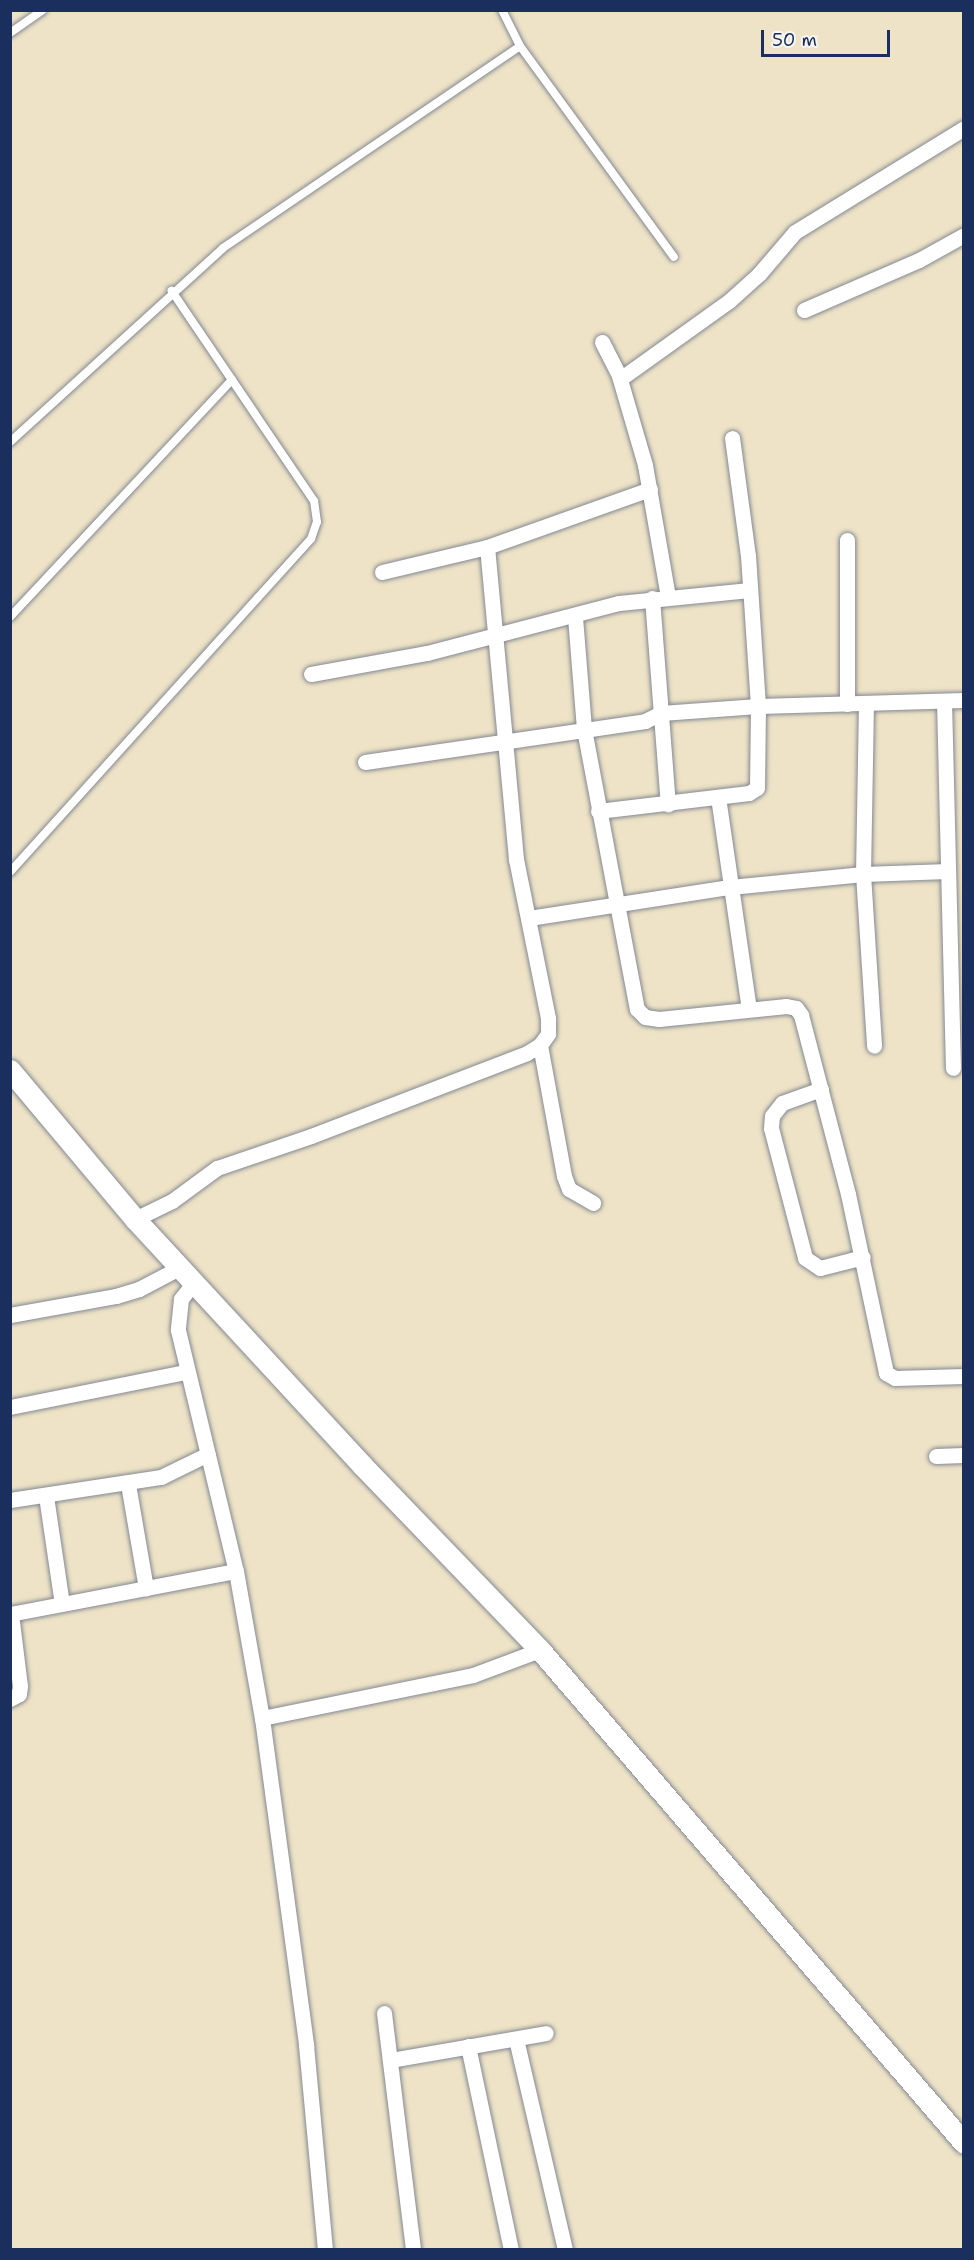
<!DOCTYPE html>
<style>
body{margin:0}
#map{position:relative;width:974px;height:2260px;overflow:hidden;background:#eee3c7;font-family:"Shantell Sans",sans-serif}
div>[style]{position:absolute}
.roads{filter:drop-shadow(0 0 2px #848992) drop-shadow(0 0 2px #848992)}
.lane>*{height:8px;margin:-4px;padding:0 4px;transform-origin:4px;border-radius:4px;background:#fff}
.street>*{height:15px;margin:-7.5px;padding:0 7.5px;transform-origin:7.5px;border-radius:7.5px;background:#fff}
.secondary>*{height:21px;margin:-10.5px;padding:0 10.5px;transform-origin:10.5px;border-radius:10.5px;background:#fff}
span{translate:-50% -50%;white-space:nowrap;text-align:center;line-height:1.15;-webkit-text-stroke:4.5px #f6f6f2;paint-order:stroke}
.frame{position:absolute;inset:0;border:12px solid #1b2f5e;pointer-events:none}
.scale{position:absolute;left:761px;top:30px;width:129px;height:27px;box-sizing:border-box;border:3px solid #1b2f5e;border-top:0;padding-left:8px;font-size:18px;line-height:21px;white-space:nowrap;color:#1b2f5e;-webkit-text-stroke:4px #f6f6f2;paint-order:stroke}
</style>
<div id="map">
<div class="roads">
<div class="lane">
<i style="left:502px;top:10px;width:40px;rotate:63.4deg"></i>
<i style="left:520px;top:46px;width:261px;rotate:53.9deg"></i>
<i style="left:10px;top:33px;width:40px;rotate:-34.9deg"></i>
<i style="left:10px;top:442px;width:288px;rotate:-42.3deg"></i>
<i style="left:223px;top:248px;width:359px;rotate:-34.2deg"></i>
<i style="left:10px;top:617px;width:325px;rotate:-46.9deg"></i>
<i style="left:10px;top:872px;width:449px;rotate:-47.9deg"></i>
<i style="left:311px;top:539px;width:18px;rotate:-71deg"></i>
<i style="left:317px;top:522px;width:21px;rotate:-98deg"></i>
<i style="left:314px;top:501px;width:254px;rotate:-124.1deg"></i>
</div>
<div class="street">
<i style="left:804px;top:310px;width:125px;rotate:-23.5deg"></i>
<i style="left:919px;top:260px;width:51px;rotate:-29.1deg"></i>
<i style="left:602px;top:342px;width:38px;rotate:63deg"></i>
<i style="left:619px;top:376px;width:93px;rotate:73.7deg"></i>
<i style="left:645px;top:465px;width:134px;rotate:80.1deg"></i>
<i style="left:620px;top:379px;width:134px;rotate:-35.6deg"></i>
<i style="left:729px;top:301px;width:40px;rotate:-42deg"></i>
<i style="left:759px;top:274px;width:55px;rotate:-49.4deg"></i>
<i style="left:795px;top:232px;width:198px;rotate:-31.6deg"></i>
<i style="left:847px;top:540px;width:164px;rotate:90deg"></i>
<i style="left:382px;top:572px;width:108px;rotate:-13.4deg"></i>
<i style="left:487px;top:547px;width:173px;rotate:-19.6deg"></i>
<i style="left:652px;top:598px;width:207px;rotate:85.6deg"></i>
<i style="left:575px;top:617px;width:112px;rotate:85.4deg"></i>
<i style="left:584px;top:729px;width:285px;rotate:79.3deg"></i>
<i style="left:637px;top:1009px;width:11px;rotate:45deg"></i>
<i style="left:645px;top:1017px;width:14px;rotate:8deg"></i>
<i style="left:659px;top:1019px;width:128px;rotate:-5.8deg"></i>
<i style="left:786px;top:1006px;width:10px;rotate:11deg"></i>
<i style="left:796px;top:1008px;width:9px;rotate:54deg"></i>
<i style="left:801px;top:1015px;width:185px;rotate:75.3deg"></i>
<i style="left:848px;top:1194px;width:183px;rotate:78deg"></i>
<i style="left:886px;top:1373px;width:10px;rotate:29deg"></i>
<i style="left:895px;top:1378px;width:69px;rotate:-1.7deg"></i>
<i style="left:311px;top:674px;width:118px;rotate:-10.3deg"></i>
<i style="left:427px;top:653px;width:198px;rotate:-14.6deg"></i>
<i style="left:619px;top:603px;width:131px;rotate:-5.7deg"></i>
<i style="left:944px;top:701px;width:367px;rotate:88.6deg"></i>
<i style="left:866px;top:703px;width:171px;rotate:91deg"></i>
<i style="left:863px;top:874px;width:172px;rotate:86.3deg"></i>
<i style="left:365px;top:762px;width:283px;rotate:-8.3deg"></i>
<i style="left:645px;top:721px;width:18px;rotate:-27deg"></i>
<i style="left:661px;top:713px;width:97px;rotate:-4.1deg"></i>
<i style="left:758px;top:706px;width:206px;rotate:-1.7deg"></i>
<i style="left:718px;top:797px;width:214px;rotate:81.7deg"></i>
<i style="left:598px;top:811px;width:152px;rotate:-6.8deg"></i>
<i style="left:749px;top:793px;width:9px;rotate:-32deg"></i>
<i style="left:757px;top:788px;width:82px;rotate:-89.3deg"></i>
<i style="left:758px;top:706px;width:150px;rotate:-93.8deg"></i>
<i style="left:748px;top:556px;width:119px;rotate:-97.7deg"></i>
<i style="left:529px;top:918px;width:203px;rotate:-8.8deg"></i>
<i style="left:730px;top:887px;width:134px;rotate:-5.6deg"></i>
<i style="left:863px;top:874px;width:85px;rotate:-2deg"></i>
<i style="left:540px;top:1045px;width:133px;rotate:79.6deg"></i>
<i style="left:564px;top:1176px;width:14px;rotate:69deg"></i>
<i style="left:569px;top:1189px;width:28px;rotate:30deg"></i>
<i style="left:821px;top:1089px;width:41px;rotate:160.3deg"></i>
<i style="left:782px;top:1103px;width:16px;rotate:128deg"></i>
<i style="left:772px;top:1116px;width:12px;rotate:95deg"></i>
<i style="left:771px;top:1128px;width:134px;rotate:75.3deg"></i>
<i style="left:805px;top:1258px;width:18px;rotate:34deg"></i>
<i style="left:820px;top:1268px;width:44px;rotate:-14.3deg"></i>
<i style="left:135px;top:1219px;width:41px;rotate:-25.9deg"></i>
<i style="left:172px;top:1201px;width:56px;rotate:-36.3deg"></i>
<i style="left:217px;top:1168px;width:99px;rotate:-18.8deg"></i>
<i style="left:311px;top:1136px;width:231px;rotate:-21deg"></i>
<i style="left:527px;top:1053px;width:15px;rotate:-32deg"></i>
<i style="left:540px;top:1045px;width:14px;rotate:-54deg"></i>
<i style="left:548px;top:1034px;width:16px;rotate:-90deg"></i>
<i style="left:548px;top:1018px;width:162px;rotate:-101.4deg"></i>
<i style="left:516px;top:859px;width:313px;rotate:-95.3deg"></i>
<i style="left:195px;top:1281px;width:23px;rotate:128deg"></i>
<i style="left:181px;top:1299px;width:31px;rotate:96deg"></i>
<i style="left:178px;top:1330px;width:248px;rotate:76.5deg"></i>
<i style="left:236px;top:1571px;width:149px;rotate:80deg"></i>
<i style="left:262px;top:1718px;width:330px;rotate:82.3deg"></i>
<i style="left:306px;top:2045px;width:206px;rotate:84.7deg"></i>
<i style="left:10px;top:1315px;width:108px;rotate:-10.2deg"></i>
<i style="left:116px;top:1296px;width:24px;rotate:-17deg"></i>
<i style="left:139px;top:1289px;width:47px;rotate:-27.6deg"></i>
<i style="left:10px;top:1407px;width:178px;rotate:-11.3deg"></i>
<i style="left:936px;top:1456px;width:28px;rotate:-2deg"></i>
<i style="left:128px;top:1484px;width:106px;rotate:80.2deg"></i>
<i style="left:46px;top:1496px;width:109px;rotate:81.6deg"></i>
<i style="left:10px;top:1500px;width:153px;rotate:-8.7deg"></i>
<i style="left:161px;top:1477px;width:52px;rotate:-26.1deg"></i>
<i style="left:10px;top:1614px;width:230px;rotate:-10.8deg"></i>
<i style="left:10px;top:1699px;width:10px;rotate:-29deg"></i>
<i style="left:19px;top:1694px;width:8px;rotate:-83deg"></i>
<i style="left:20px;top:1686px;width:73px;rotate:-97.1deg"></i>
<i style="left:262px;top:1718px;width:215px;rotate:-11.5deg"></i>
<i style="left:473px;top:1675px;width:72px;rotate:-20.5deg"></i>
<i style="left:384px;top:2013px;width:239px;rotate:83deg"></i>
<i style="left:516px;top:2039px;width:217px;rotate:76.9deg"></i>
<i style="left:468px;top:2046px;width:208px;rotate:78.1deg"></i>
<i style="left:390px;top:2060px;width:158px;rotate:-9.8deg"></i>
</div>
<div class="secondary">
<i style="left:10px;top:1070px;width:194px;rotate:50deg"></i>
<i style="left:135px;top:1219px;width:335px;rotate:47.3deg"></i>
<i style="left:362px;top:1465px;width:257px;rotate:46.1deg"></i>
<i style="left:540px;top:1650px;width:650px;rotate:49.3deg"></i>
</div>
</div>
<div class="frame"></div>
<div class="scale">50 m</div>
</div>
